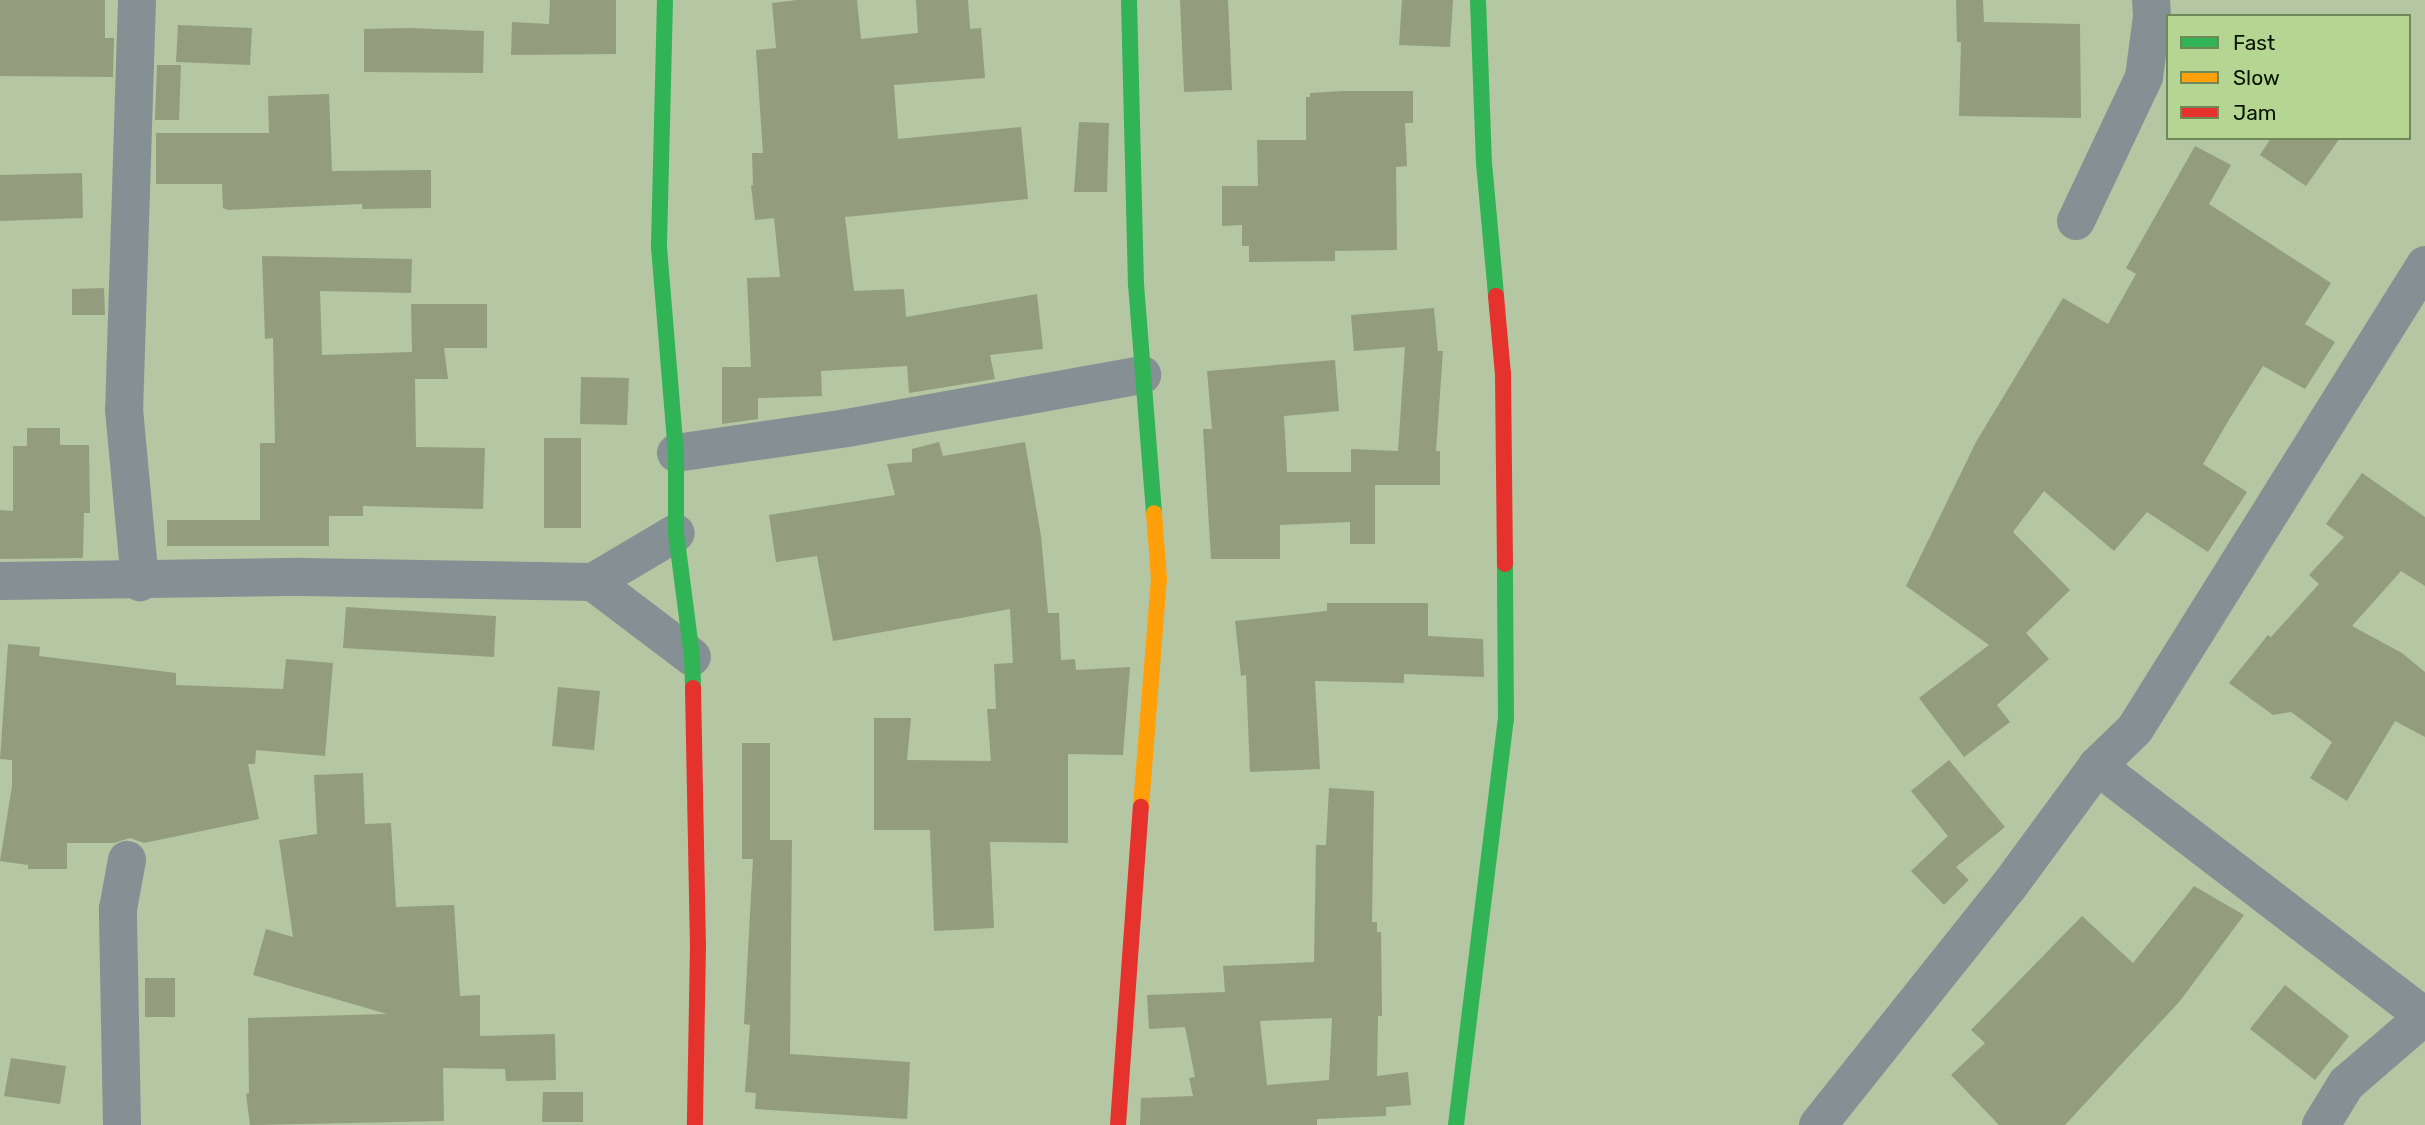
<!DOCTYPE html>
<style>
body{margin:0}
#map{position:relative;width:2425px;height:1125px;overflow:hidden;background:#b4c6a2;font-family:Rubik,sans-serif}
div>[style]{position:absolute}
.building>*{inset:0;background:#949c7e}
.street>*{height:38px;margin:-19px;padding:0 19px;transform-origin:19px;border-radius:19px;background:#849094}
.fast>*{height:16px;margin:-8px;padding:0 8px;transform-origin:8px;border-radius:8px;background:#30b455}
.slow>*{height:16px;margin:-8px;padding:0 8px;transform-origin:8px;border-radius:8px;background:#ff9f0a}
.jam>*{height:16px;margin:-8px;padding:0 8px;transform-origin:8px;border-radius:8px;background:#e5322d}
span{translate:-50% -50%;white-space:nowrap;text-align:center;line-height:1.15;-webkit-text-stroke:5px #b5d593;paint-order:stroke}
.legend{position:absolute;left:2166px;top:14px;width:245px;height:126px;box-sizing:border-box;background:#b5d593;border:2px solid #708758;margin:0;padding:9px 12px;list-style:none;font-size:21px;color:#081300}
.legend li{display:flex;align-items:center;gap:14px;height:35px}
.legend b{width:35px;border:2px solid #708758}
</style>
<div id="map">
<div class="building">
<i style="clip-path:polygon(0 0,105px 0,105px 38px,114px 38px,113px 77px,0 76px)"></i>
<i style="clip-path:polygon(550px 0,616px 0,616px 54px,511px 55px,512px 22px,549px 24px)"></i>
<i style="clip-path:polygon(797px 0,857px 0,861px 39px,918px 33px,916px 0,968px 0,970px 29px,981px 28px,985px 78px,894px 85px,898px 139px,1021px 127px,1028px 199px,845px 217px,854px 291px,904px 289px,906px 317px,1037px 294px,1043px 349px,990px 355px,995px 379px,909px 393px,907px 366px,821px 371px,822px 396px,758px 398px,758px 419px,722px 424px,722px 367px,751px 367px,747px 278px,780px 277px,774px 218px,755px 220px,751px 185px,753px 185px,752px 153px,763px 153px,756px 50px,776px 48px,772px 3px)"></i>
<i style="clip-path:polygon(1180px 0,1228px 0,1232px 90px,1184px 92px)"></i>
<i style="clip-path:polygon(1402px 0,1453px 0,1450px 47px,1399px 45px)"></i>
<i style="clip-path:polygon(1956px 0,1983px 0,1984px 22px,2080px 24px,2081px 118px,1959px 116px,1961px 42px,1957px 42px)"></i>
<i style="clip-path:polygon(178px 25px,252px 28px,250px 65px,176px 62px)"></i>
<i style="clip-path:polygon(410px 28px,484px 31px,483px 73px,364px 72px,364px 29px)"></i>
<i style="clip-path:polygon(157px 65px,181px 65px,179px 120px,155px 120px)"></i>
<i style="clip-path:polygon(1343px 91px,1413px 91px,1413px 123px,1405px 123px,1407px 166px,1396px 167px,1397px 250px,1335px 251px,1335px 261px,1249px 262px,1249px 246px,1242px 246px,1242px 225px,1222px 226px,1222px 186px,1258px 186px,1257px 140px,1306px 140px,1306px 97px,1310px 97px,1310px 93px)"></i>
<i style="clip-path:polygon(329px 94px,332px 171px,431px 170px,431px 208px,362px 209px,362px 204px,228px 210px,223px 208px,222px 184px,156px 184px,156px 133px,269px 133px,268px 96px)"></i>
<i style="clip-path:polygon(1079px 122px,1109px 123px,1107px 192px,1074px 192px)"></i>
<i style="clip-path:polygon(2271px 138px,2340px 138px,2306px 186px,2260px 155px)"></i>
<i style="clip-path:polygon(2195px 146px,2231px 165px,2209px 204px,2331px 283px,2305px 324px,2335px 342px,2305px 389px,2263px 366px,2230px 418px,2203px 464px,2247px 492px,2208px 552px,2147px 512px,2114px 551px,2044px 491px,2013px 532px,2070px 590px,2026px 633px,2049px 659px,1997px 705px,2010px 722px,1964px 757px,1919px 698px,1989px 645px,1906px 586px,1976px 442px,2063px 298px,2108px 324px,2136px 274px,2126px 268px)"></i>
<i style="clip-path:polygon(82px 173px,83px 218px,0 221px,0 175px)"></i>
<i style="clip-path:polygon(262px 256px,412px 259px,411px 293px,320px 291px,322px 355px,412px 352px,411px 304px,487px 304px,487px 348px,444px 348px,448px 379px,415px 379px,416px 447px,485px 448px,483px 509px,363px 506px,363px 516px,329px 516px,329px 546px,167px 546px,167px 520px,260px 520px,260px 443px,275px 443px,273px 338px,265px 339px)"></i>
<i style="clip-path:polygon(104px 288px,105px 315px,72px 315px,72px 289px)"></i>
<i style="clip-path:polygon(1434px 308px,1438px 351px,1443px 351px,1436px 451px,1440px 451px,1440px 485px,1375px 485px,1375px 544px,1350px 544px,1350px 522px,1280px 525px,1280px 559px,1211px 559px,1203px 429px,1212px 429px,1207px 371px,1335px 360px,1339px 411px,1284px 416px,1287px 472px,1351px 472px,1351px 449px,1398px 451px,1405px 347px,1354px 351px,1351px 315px)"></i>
<i style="clip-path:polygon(581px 377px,629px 378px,627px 425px,580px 424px)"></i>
<i style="clip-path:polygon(27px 428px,60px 428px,60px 445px,89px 445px,90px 513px,84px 513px,83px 558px,0 559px,0 510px,13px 511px,13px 446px,27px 446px)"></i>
<i style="clip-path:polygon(544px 438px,581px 438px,581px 528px,544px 528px)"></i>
<i style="clip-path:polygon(939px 442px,943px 456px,1025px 442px,1041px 536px,1048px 613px,1059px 613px,1061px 660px,1075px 659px,1076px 670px,1130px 667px,1123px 755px,1068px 754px,1068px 843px,990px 842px,994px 928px,934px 931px,930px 830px,874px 830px,874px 718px,911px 718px,907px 760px,991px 761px,987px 709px,996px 709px,994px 664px,1013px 663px,1010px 609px,833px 641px,817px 556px,776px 562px,769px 515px,895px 495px,887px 464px,912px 462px,912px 449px)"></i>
<i style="clip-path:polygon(2362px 473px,2425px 517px,2425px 586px,2401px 571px,2352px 626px,2402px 653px,2425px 672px,2425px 737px,2395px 721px,2347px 801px,2310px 778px,2332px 742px,2291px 712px,2273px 715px,2229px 683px,2268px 635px,2271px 637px,2319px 584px,2309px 575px,2344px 537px,2326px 524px)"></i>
<i style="clip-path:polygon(1327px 603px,1428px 603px,1428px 636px,1483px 639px,1484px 677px,1404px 674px,1404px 683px,1315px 681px,1320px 769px,1250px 772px,1246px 675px,1241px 676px,1235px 621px,1327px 611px)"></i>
<i style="clip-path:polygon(346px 607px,496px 616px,494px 657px,343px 648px)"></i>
<i style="clip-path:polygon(8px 644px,40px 647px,39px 656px,176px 673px,176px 685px,283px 689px,286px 659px,333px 663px,325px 756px,256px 750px,255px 764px,248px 764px,259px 819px,144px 843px,130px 838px,114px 843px,67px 843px,67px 869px,28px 869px,28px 865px,0 861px,12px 786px,12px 760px,0 759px)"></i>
<i style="clip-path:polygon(558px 687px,600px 691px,594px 750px,552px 746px)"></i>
<i style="clip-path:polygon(742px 743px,770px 743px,770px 840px,792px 840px,790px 1054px,910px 1062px,907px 1119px,755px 1109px,756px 1093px,745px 1092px,750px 1025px,744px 1024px,753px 859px,742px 859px)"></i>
<i style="clip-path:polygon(1949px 760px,2005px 827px,1956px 867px,1969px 880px,1944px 905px,1911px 871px,1948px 836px,1911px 791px)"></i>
<i style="clip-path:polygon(363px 773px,365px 824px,391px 823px,396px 907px,454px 905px,460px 996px,480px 995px,480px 1036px,555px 1034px,556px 1080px,506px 1081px,505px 1069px,443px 1068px,444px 1121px,250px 1125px,246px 1094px,249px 1093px,248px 1018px,387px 1014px,253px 975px,266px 929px,293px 937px,279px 840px,317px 834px,314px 775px)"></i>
<i style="clip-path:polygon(evenodd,1329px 788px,1374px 791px,1372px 922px,1377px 922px,1377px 932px,1381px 932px,1382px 1016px,1378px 1016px,1377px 1076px,1408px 1072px,1411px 1105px,1386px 1107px,1386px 1116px,1317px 1119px,1317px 1125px,1140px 1125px,1141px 1098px,1193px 1096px,1189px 1078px,1195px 1077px,1185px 1027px,1149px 1029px,1147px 995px,1225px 992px,1223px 966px,1314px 962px,1316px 845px,1326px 845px,1329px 788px,1332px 1018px,1329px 1080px,1267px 1085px,1260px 1021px,1332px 1018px)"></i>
<i style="clip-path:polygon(2194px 886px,2244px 915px,2180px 1001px,2065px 1125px,1999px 1125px,1951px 1075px,1985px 1043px,1971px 1030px,2082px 916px,2133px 963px)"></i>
<i style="clip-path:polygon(145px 978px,175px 978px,175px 1017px,145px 1017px)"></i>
<i style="clip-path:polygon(2285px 985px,2349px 1036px,2315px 1080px,2250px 1029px)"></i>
<i style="clip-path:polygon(11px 1058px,66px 1066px,60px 1104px,4px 1096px)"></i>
<i style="clip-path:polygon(543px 1092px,583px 1092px,583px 1122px,542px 1122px)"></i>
</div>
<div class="street">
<i style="left:137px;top:0;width:409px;rotate:91.8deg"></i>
<i style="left:124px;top:409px;width:174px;rotate:84.7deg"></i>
<i style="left:2076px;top:221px;width:159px;rotate:-64.7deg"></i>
<i style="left:2144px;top:77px;width:61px;rotate:-82.4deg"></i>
<i style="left:2152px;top:17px;width:17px;rotate:-93deg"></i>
<i style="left:2425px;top:265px;width:547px;rotate:122.01deg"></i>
<i style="left:2135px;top:729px;width:53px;rotate:135.8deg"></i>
<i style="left:2097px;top:766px;width:413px;rotate:37.4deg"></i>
<i style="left:676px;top:453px;width:173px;rotate:-8.3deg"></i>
<i style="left:847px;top:428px;width:300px;rotate:-10.2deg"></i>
<i style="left:0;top:581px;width:303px;rotate:-0.8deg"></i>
<i style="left:303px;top:577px;width:290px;rotate:1deg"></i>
<i style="left:593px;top:582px;width:96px;rotate:-30.6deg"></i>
<i style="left:593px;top:582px;width:124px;rotate:37.1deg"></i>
<i style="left:122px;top:1125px;width:216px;rotate:-91.1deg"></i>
<i style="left:118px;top:909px;width:50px;rotate:-79.6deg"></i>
<i style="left:1818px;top:1125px;width:306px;rotate:-51.4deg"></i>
<i style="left:2009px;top:886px;width:149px;rotate:-53.7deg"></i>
<i style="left:2321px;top:1125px;width:48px;rotate:-58.6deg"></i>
<i style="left:2346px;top:1084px;width:104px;rotate:-40.7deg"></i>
</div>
<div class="fast">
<i style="left:665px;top:0;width:247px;rotate:91.4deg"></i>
<i style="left:659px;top:247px;width:207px;rotate:85.3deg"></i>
<i style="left:676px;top:453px;width:80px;rotate:90deg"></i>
<i style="left:676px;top:533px;width:125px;rotate:82.6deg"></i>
<i style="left:692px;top:657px;width:31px;rotate:88deg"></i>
<i style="left:1129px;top:0;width:284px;rotate:88.6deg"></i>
<i style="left:1136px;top:284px;width:230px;rotate:85.5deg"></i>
<i style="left:1478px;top:0;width:163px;rotate:87.9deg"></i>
<i style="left:1484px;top:163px;width:134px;rotate:84.8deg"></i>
<i style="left:1456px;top:1125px;width:408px;rotate:-83deg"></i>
<i style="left:1506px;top:720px;width:156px;rotate:-90.4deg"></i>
</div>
<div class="slow">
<i style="left:1141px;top:807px;width:229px;rotate:-85.5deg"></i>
<i style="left:1159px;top:579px;width:66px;rotate:-94.3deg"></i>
</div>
<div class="jam">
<i style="left:1496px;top:296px;width:78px;rotate:84.9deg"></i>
<i style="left:1503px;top:374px;width:190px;rotate:89.4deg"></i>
<i style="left:693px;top:688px;width:257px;rotate:88.9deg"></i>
<i style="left:698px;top:945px;width:180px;rotate:91deg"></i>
<i style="left:1118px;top:1125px;width:319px;rotate:-85.9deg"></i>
</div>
<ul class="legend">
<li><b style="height:9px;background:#30b455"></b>Fast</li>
<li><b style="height:9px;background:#ff9f0a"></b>Slow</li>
<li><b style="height:9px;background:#e5322d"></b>Jam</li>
</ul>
</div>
